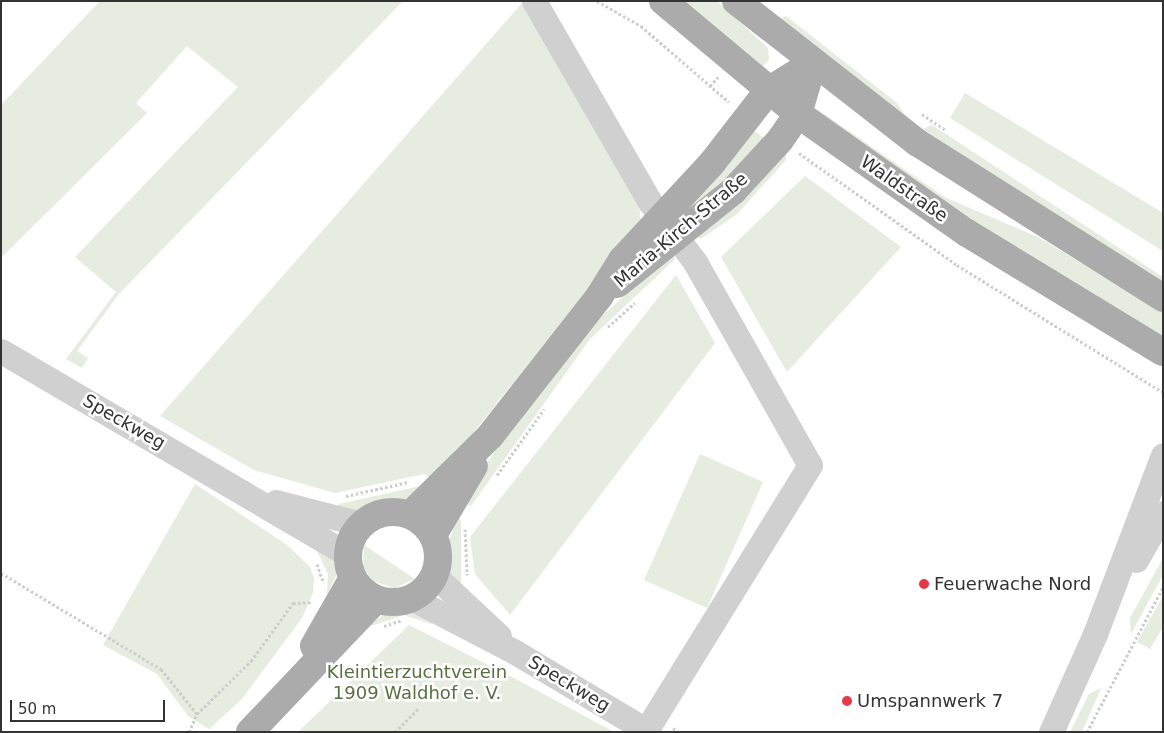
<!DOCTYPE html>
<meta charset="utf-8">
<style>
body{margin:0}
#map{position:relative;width:1164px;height:733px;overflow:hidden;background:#fff;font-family:"DejaVu Sans",sans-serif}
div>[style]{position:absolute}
.green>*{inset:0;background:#e6ecdf}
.path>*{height:3px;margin-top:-1.5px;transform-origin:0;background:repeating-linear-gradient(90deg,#cdcdcd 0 2.5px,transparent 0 5px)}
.minor>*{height:25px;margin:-12.5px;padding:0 12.5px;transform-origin:12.5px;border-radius:12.5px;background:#d0d0d0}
.major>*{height:28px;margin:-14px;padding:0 14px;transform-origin:14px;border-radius:14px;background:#ababab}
.major>.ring{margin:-14px;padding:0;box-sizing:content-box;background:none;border:28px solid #ababab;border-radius:50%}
.dots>*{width:14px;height:14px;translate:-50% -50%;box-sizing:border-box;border:2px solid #fff;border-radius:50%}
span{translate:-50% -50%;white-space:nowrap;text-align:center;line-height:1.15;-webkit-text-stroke:5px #fff;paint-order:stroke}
.street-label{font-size:18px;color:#333}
.poi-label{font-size:18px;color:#333}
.left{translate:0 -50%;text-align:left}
.park-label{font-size:18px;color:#56703f}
.frame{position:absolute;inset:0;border:2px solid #333;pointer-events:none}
.scale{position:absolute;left:10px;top:700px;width:155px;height:22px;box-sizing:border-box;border:2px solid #333;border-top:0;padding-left:6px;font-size:15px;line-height:18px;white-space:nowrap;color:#333;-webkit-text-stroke:4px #fff;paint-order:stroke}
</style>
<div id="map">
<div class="green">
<i style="clip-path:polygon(100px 1px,403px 1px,119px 294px,77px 351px,88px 358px,82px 368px,66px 359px,116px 292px,75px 257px,238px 87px,187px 46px,136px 103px,147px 113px,1px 258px,1px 105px)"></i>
<i style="clip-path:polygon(678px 1px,717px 1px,768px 48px,769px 60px,759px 70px)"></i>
<i style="clip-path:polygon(523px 2px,638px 199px,641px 222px,435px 481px,424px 474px,335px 493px,254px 470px,160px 416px)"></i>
<i style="clip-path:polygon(786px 16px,897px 103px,908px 119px,777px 20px)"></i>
<i style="clip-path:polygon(965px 93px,1163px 213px,1163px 251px,950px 118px)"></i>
<i style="clip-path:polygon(811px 105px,946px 198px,1038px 237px,1163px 312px,1163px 338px,934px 200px,809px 110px)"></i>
<i style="clip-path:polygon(932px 125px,1163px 277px,1163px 285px,923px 129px)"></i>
<i style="clip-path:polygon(750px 128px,766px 139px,683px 221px,681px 210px)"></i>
<i style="clip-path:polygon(786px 152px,786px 160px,737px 214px,701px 239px,695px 236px)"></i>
<i style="clip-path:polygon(805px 176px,901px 247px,787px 372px,721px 257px)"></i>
<i style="clip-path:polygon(673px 254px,675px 259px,590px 339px,471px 506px,461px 503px,506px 434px,597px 320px)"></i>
<i style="clip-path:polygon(676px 275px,715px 343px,510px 615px,475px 574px,470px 537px)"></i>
<i style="clip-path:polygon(700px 454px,763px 482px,707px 608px,644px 580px)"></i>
<i style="clip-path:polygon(195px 484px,287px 545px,310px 567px,314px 578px,313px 593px,302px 618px,241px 700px,209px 729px,188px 716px,157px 674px,103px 645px)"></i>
<i style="clip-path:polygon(420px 486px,405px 503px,356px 513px,333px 511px,339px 504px)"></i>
<i style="clip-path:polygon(458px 517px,461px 521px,461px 591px,448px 574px,447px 546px)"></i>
<i style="clip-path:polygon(320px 543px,333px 555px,339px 569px,327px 595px,328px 574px,317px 551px)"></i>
<i style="clip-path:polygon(364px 545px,415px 579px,394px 588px,373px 581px,363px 567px)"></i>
<i style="clip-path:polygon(1163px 558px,1163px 575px,1131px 634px,1130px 618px)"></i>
<i style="clip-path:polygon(1163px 596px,1163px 627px,1150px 649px,1137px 642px)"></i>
<i style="clip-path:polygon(387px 612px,414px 612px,436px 620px,431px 624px,404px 615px,365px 628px)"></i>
<i style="clip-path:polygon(409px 625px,514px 678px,614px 732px,298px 732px)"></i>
<i style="clip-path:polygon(1101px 688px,1082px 732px,1070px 732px,1089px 694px)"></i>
</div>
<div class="path">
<i style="left:597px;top:1px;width:51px;rotate:29.6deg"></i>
<i style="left:641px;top:26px;width:116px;rotate:40.8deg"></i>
<i style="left:710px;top:86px;width:12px;rotate:-48deg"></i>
<i style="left:922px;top:114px;width:29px;rotate:34deg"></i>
<i style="left:799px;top:153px;width:194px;rotate:35.3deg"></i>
<i style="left:957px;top:265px;width:242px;rotate:31.7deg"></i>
<i style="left:608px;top:327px;width:36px;rotate:-42deg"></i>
<i style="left:497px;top:475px;width:81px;rotate:-54.5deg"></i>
<i style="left:346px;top:496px;width:64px;rotate:-12.7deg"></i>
<i style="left:465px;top:529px;width:46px;rotate:87.5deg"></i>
<i style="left:317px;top:564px;width:18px;rotate:71deg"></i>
<i style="left:1px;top:573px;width:187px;rotate:31deg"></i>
<i style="left:161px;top:669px;width:58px;rotate:51.3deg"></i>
<i style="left:384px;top:626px;width:19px;rotate:-18deg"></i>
<i style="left:673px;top:728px;width:7px;rotate:34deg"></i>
<i style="left:189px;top:732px;width:20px;rotate:-66deg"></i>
<i style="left:197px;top:714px;width:76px;rotate:-44.5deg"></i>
<i style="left:251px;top:661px;width:72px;rotate:-54.1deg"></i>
<i style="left:293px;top:603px;width:20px;rotate:-3deg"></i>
<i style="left:395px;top:732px;width:34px;rotate:-45deg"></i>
<i style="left:1087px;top:732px;width:164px;rotate:-62.3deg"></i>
</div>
<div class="minor">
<i style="left:534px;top:1px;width:232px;rotate:60deg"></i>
<i style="left:650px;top:202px;width:75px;rotate:53.1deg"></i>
<i style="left:695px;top:262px;width:233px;rotate:60.5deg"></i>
<i style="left:810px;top:465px;width:314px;rotate:121.7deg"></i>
<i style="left:1px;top:351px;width:401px;rotate:30.4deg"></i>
<i style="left:276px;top:502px;width:88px;rotate:14.5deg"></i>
<i style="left:1136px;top:560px;width:54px;rotate:-60.1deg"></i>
<i style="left:434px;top:575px;width:89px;rotate:43.2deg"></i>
<i style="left:411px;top:598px;width:117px;rotate:27.4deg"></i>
<i style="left:515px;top:652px;width:156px;rotate:30.8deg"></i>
<i style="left:1051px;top:732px;width:107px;rotate:-65.8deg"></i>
<i style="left:1095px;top:634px;width:191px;rotate:-69.2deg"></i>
</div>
<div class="major">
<i style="left:663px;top:1px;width:176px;rotate:39.9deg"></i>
<i style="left:798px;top:114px;width:207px;rotate:35.2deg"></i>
<i style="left:967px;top:233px;width:229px;rotate:31.3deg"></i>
<i style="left:736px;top:1px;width:231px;rotate:38deg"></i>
<i style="left:918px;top:143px;width:290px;rotate:32.3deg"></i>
<i style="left:617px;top:284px;width:149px;rotate:-38.7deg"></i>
<i style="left:733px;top:191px;width:69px;rotate:-47.3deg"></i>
<i style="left:780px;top:140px;width:32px;rotate:-55deg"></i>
<i style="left:798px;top:114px;width:53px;rotate:-73.6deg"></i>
<i class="ring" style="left:348px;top:512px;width:62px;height:62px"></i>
<i style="left:410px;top:515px;width:112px;rotate:-44.6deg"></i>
<i style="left:490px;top:436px;width:177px;rotate:-51.9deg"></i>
<i style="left:599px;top:297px;width:44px;rotate:-58.1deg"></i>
<i style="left:622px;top:260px;width:132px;rotate:-47.1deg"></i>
<i style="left:712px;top:163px;width:91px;rotate:-52.1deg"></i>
<i style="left:768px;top:91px;width:53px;rotate:-31.9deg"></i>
<i style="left:433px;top:535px;width:80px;rotate:-59.3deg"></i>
<i style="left:314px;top:646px;width:78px;rotate:-60.2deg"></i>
<i style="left:250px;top:732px;width:183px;rotate:-46.5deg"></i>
</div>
<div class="dots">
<i style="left:924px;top:584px;background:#e63946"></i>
<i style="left:847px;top:701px;background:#e63946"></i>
</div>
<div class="street-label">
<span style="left:904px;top:189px;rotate:35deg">Waldstraße</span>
<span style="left:681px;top:230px;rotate:-40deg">Maria-Kirch-Straße</span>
<span style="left:124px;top:422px;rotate:30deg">Speckweg</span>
<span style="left:569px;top:684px;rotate:31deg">Speckweg</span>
</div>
<div class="poi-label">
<span class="left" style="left:934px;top:584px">Feuerwache Nord</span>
<span class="left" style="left:857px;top:701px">Umspannwerk 7</span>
</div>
<div class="park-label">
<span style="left:417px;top:683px">Kleintierzuchtverein<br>1909 Waldhof e. V.</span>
</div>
<div class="frame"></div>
<div class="scale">50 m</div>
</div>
